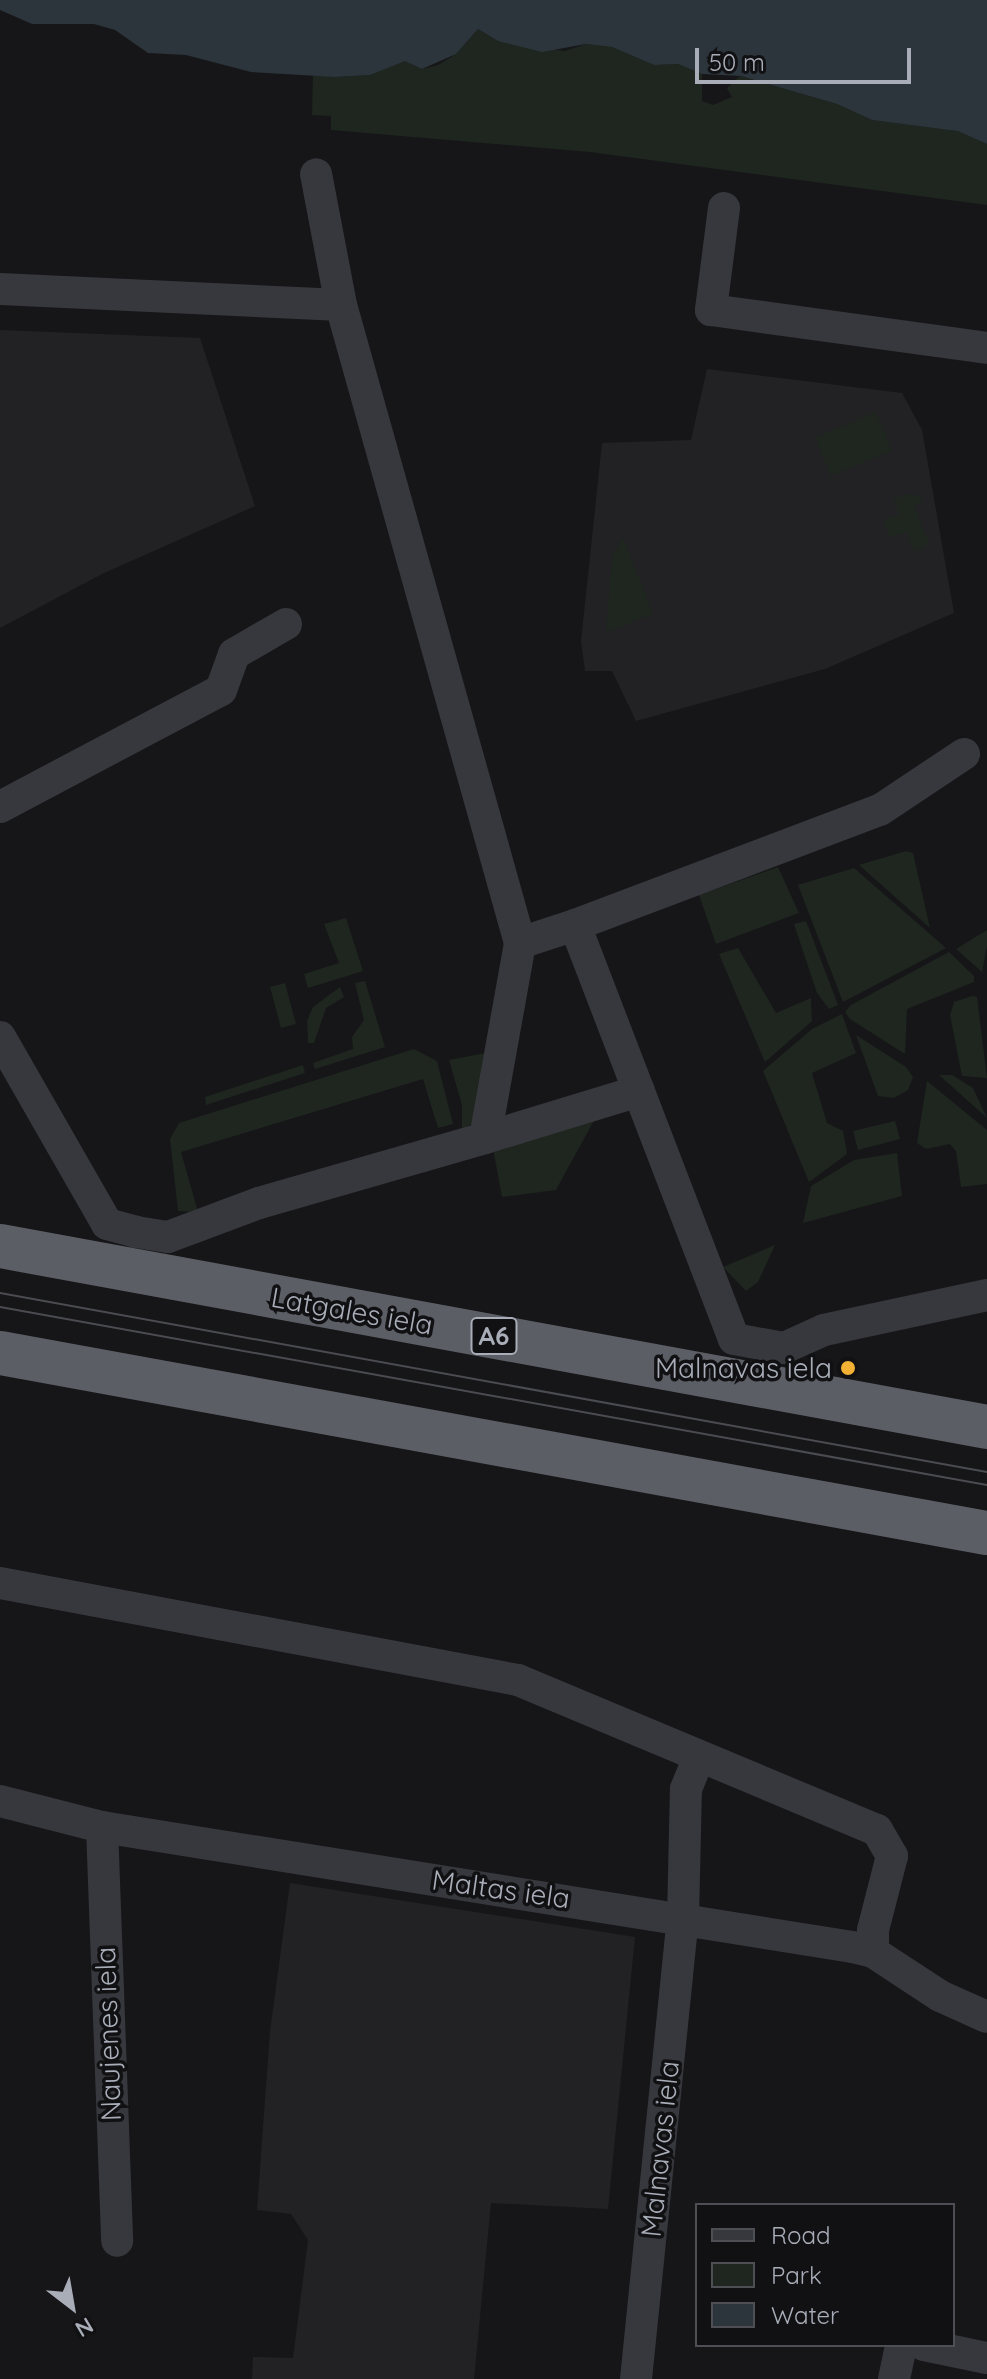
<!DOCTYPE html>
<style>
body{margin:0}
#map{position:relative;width:987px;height:2379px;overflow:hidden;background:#161618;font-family:Quicksand,sans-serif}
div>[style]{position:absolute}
.built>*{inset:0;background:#222225}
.green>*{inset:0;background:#1e261f}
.water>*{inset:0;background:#2c353c}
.minor>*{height:32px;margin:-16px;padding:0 16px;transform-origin:16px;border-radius:16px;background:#37383d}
.trunk>*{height:44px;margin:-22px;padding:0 22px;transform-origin:22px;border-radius:22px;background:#5b5e65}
.tram>*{height:2px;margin:-1px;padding:0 1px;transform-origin:1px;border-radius:1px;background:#4a4c52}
.dots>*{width:22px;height:22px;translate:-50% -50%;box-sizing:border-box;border:4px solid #111113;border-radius:50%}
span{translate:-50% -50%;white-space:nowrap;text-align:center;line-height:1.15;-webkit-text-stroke:7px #111113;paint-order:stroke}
.shield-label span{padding:2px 6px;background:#111113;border:2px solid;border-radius:6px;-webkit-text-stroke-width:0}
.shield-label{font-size:26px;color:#a8adb8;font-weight:700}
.street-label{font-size:28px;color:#a8adb8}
.poi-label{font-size:28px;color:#a8adb8}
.right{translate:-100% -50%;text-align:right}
.legend{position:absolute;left:695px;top:2203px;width:260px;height:144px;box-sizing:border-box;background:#111113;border:2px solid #4d4f55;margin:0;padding:10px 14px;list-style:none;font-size:24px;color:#a8adb8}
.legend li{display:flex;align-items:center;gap:16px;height:40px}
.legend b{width:40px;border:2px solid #4d4f55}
.north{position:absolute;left:32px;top:2267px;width:80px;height:80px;-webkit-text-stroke:6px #111113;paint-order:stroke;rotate:149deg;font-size:22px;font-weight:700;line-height:32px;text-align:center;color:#a8adb8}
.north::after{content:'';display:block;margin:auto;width:28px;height:36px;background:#a8adb8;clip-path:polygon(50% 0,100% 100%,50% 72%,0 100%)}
.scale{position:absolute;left:695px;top:48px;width:216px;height:36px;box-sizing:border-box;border:4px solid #a8adb8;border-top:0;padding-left:10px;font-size:24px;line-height:28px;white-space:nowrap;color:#a8adb8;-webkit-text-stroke:6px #111113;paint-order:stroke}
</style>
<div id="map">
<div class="built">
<i style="clip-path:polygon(0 330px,200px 338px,255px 506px,102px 574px,0 628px)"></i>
<i style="clip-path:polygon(707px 369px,902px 393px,922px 430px,954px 613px,825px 669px,636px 721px,612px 671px,585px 671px,581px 641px,602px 443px,691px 440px)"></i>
<i style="clip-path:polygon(290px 1883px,635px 1937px,608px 2209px,491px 2203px,474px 2379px,252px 2379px,253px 2357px,293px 2358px,308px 2240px,291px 2214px,257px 2210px,270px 2031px)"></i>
</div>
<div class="green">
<i style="clip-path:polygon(478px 29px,498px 41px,565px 51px,586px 44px,612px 47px,654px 65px,678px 64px,702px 74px,702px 101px,713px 105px,732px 97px,727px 88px,740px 76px,837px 104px,872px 120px,958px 130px,987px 144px,987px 205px,590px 152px,331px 130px,331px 116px,312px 115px,313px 72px,335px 77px,370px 75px,405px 60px,422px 69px,438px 65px,456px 54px)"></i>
<i style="clip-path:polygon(876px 412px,892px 451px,831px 476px,815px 437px)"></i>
<i style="clip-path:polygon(909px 493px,912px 497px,919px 494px,923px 502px,914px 506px,930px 544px,914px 551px,906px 532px,890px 537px,883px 520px,899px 514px,894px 499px)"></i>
<i style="clip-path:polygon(623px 537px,653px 614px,606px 633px,612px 557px)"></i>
<i style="clip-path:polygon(906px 851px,913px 853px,930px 928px,859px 865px)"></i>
<i style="clip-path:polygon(778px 867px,799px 913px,716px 944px,699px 895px)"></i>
<i style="clip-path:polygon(854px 868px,946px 948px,843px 1002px,798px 885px)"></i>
<i style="clip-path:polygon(346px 918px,363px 971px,308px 988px,304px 974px,339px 963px,324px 924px)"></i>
<i style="clip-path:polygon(806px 921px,838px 1005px,829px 1009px,817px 993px,794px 924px)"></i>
<i style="clip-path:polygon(987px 930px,987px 946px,982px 972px,956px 949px)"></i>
<i style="clip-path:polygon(738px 948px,776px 1013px,811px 998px,812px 1021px,765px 1062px,719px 954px)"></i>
<i style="clip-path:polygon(949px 952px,974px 976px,974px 982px,907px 1009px,905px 1054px,850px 1019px,845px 1012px,851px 1005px)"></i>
<i style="clip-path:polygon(365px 981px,385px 1047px,315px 1069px,313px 1063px,353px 1049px,352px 1037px,364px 1020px,355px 983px)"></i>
<i style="clip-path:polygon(285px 983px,296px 1024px,281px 1028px,270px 987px)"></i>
<i style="clip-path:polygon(340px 987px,344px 997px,326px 1008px,314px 1043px,308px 1043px,307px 1021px,313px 1007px)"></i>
<i style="clip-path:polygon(972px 996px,977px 997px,987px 1078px,962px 1076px,950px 1015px,954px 1002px)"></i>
<i style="clip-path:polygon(842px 1014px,856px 1053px,812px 1073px,827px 1123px,843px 1131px,847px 1154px,809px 1182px,763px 1071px,812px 1029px)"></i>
<i style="clip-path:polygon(856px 1035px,906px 1067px,913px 1077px,908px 1090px,894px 1098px,878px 1096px)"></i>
<i style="clip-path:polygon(414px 1049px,437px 1061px,453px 1124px,438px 1128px,423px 1079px,181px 1152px,198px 1212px,178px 1211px,170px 1139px,179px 1123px)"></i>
<i style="clip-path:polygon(491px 1052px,475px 1122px,462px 1130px,462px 1105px,449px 1060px)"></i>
<i style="clip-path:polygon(303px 1065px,305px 1073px,206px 1105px,205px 1097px)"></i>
<i style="clip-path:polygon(939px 1075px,952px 1075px,973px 1088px,987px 1118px)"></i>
<i style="clip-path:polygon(927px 1081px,987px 1130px,987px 1184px,961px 1187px,956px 1151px,950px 1144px,926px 1149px,917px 1143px)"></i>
<i style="clip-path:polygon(597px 1115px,556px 1190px,502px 1197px,492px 1143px)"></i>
<i style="clip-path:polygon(895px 1121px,900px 1139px,858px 1150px,853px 1131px)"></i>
<i style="clip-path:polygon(897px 1153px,902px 1196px,803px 1223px,811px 1186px,854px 1160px)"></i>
<i style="clip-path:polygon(775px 1245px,758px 1282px,746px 1291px,723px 1267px)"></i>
</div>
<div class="water">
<i style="clip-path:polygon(0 0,987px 0,987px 144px,958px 131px,872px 120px,837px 104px,741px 76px,702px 74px,678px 64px,654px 65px,612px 47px,586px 44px,542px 52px,498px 41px,478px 29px,456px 54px,422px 69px,405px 61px,370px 75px,335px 77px,251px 72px,186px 55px,148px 53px,115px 30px,94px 24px,32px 24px,0 10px)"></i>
</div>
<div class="minor">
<i style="left:724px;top:208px;width:103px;rotate:97.3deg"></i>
<i style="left:711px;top:310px;width:279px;rotate:7.8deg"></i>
<i style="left:0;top:289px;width:341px;rotate:2.7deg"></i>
<i style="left:0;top:807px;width:250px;rotate:-27.9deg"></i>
<i style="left:221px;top:690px;width:38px;rotate:-70deg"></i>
<i style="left:234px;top:654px;width:60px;rotate:-30deg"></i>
<i style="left:575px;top:925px;width:326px;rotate:-20.7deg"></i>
<i style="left:880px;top:810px;width:101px;rotate:-33.7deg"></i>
<i style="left:520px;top:943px;width:58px;rotate:-18.1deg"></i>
<i style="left:575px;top:925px;width:443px;rotate:69deg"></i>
<i style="left:734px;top:1339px;width:51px;rotate:10.2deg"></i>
<i style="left:784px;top:1348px;width:44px;rotate:-24.2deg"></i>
<i style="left:824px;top:1330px;width:167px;rotate:-12.1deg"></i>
<i style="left:0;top:1037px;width:215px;rotate:60.2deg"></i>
<i style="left:107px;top:1224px;width:30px;rotate:15deg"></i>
<i style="left:136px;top:1232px;width:32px;rotate:9deg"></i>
<i style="left:168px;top:1237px;width:97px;rotate:-20.5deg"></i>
<i style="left:259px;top:1203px;width:235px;rotate:-16deg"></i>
<i style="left:485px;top:1138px;width:198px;rotate:-79.8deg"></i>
<i style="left:520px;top:943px;width:663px;rotate:-105.67deg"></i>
<i style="left:341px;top:305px;width:133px;rotate:-100.8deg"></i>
<i style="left:485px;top:1138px;width:161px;rotate:-17deg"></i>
<i style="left:0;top:1583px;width:527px;rotate:10.61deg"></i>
<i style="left:518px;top:1680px;width:389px;rotate:22.7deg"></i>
<i style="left:877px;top:1830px;width:30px;rotate:60deg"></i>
<i style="left:892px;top:1856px;width:76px;rotate:104.4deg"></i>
<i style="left:873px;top:1930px;width:22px;rotate:90deg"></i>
<i style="left:0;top:1801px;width:105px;rotate:14.3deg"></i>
<i style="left:102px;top:1827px;width:760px;rotate:9.09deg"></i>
<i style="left:852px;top:1947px;width:22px;rotate:13deg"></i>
<i style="left:873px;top:1952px;width:80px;rotate:33.3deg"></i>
<i style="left:940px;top:1996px;width:51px;rotate:24.1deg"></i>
<i style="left:102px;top:1827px;width:414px;rotate:87.9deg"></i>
<i style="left:924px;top:2345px;width:64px;rotate:11.7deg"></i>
<i style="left:636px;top:2379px;width:462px;rotate:-84.2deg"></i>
<i style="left:683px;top:1919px;width:130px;rotate:-88.7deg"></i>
<i style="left:686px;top:1789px;width:32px;rotate:-68deg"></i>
<i style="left:894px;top:2379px;width:35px;rotate:-78deg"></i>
</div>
<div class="trunk">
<i style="left:0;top:1246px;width:1003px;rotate:10.39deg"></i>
<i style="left:0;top:1353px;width:1003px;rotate:10.34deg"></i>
</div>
<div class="tram">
<i style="left:0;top:1293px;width:1003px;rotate:10.28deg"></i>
<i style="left:0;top:1307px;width:1003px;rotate:10.22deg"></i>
</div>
<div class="dots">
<i style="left:848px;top:1368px;background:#f2b134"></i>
</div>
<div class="shield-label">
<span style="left:494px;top:1336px">A6</span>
</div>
<div class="street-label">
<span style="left:352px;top:1311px;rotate:10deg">Latgales iela</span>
<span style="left:501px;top:1889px;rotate:8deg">Maltas iela</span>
<span style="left:108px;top:2034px;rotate:-92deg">Naujenes iela</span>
<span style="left:660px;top:2149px;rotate:-84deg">Malnavas iela</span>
</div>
<div class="poi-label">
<span class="right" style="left:832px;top:1368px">Malnavas iela</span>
</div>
<ul class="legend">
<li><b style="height:10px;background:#37383d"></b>Road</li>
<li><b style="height:22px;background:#1e261f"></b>Park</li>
<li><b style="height:22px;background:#2c353c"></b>Water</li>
</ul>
<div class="north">N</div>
<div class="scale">50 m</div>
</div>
